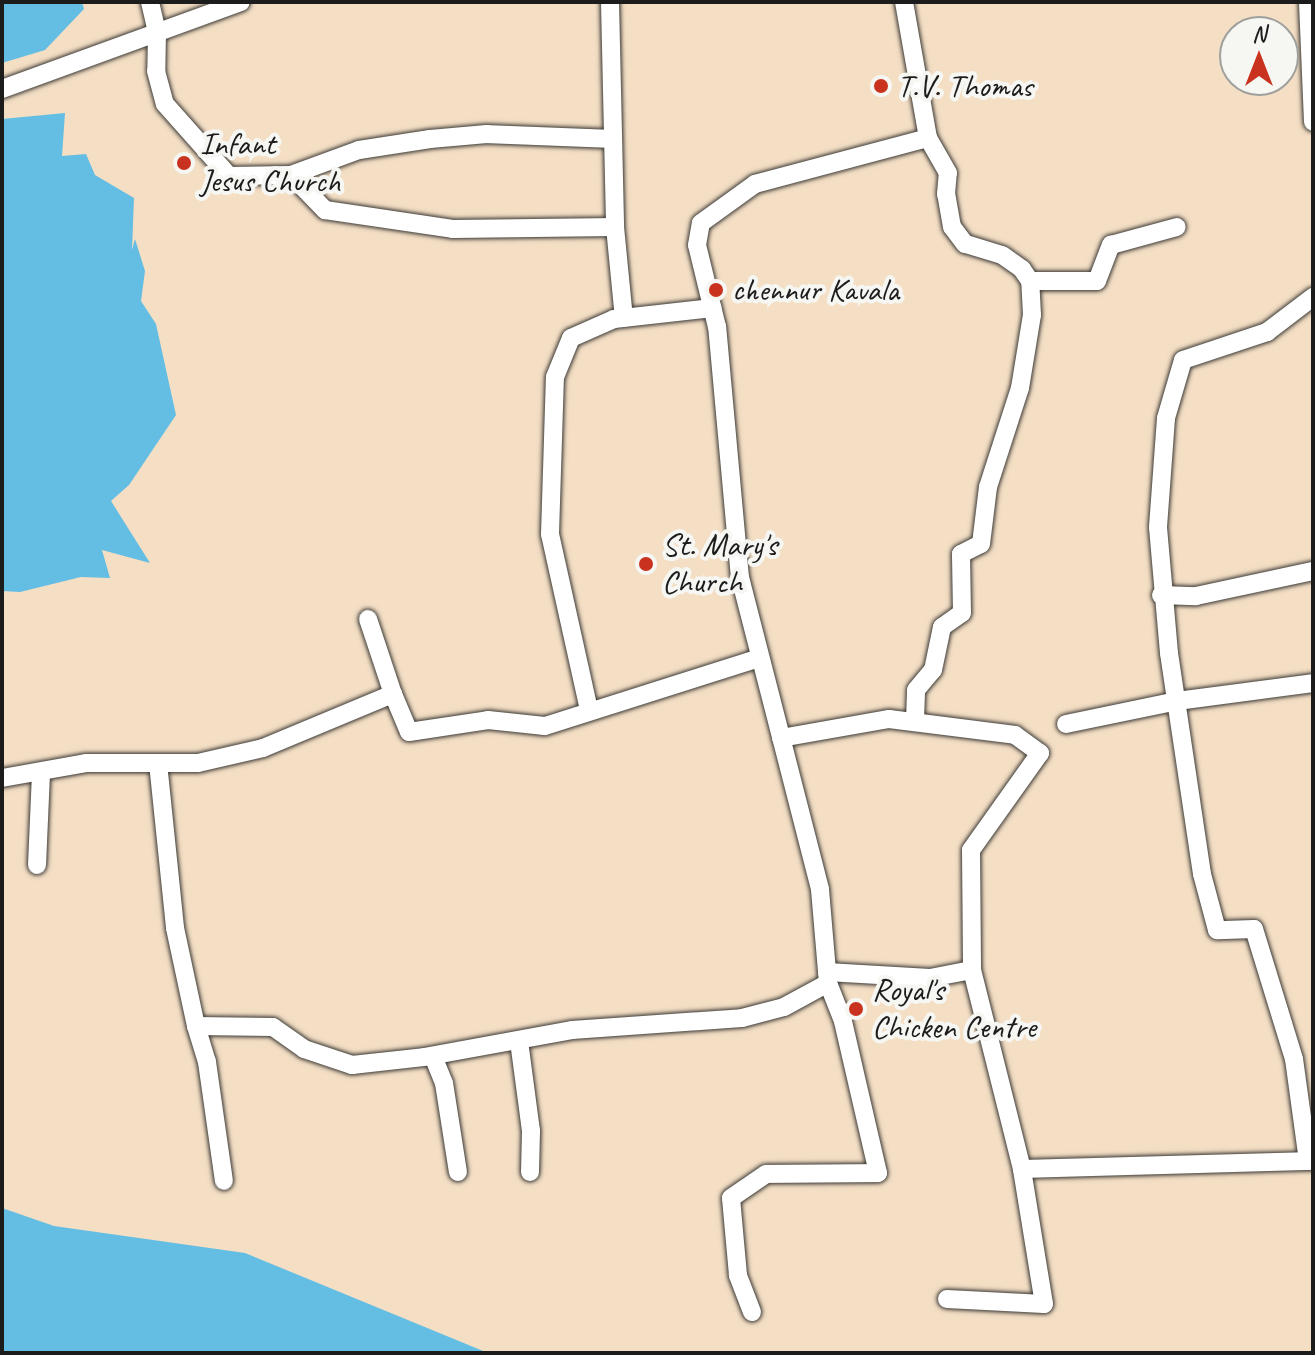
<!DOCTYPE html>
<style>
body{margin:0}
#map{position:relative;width:1315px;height:1355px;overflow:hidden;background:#f4dfc5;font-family:Caveat,sans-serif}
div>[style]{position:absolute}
.water>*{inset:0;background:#64bde2}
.roads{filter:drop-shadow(0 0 2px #3c3935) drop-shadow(0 0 2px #3c3935)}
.minor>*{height:18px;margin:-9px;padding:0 9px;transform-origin:9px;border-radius:9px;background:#fff}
.dots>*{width:22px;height:22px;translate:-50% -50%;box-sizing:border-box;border:4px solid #f6f6f2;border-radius:50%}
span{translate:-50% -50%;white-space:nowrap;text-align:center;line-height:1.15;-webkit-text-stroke:8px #f6f6f2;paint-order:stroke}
.poi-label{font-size:32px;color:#1c1c1c}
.left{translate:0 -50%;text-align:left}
.frame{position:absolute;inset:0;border:4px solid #1c1c1c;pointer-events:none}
.north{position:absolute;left:1219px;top:16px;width:80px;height:80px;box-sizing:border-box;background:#f6f6f2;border:2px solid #9f9f9c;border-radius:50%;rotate:0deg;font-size:22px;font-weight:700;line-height:32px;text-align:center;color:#1c1c1c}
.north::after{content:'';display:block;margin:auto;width:28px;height:36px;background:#c8321e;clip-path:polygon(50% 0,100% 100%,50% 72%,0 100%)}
</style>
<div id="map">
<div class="water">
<i style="clip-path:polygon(2px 2px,82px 2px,84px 9px,45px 50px,2px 63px)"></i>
<i style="clip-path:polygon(65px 113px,62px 156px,86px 154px,95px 175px,134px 198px,132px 250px,135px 239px,145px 271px,141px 301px,156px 324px,176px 415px,129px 485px,111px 501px,150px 563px,102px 550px,110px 578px,81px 577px,20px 592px,2px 591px,2px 119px)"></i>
<i style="clip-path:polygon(2px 1208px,54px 1226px,245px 1253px,488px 1353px,2px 1353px)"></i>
</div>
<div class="roads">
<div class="minor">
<i style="left:150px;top:2px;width:31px;rotate:77deg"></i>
<i style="left:157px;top:32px;width:39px;rotate:91deg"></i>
<i style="left:156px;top:71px;width:34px;rotate:75deg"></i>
<i style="left:165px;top:104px;width:96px;rotate:48.4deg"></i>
<i style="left:229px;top:176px;width:62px;rotate:-0.9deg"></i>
<i style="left:291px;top:175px;width:49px;rotate:45.8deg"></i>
<i style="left:325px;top:210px;width:129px;rotate:8.4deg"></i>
<i style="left:453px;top:229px;width:162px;rotate:-0.7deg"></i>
<i style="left:610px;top:2px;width:225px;rotate:88.7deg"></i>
<i style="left:615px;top:227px;width:91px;rotate:84.4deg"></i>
<i style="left:1308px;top:2px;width:120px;rotate:87.6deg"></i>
<i style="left:2px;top:89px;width:254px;rotate:-20deg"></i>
<i style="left:291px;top:175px;width:72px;rotate:-20.2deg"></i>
<i style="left:359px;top:150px;width:72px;rotate:-8.8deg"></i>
<i style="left:430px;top:139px;width:57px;rotate:-5deg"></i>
<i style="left:487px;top:134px;width:124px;rotate:2.3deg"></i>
<i style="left:1030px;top:281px;width:67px"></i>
<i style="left:1097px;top:281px;width:39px;rotate:-69deg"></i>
<i style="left:1111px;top:245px;width:68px;rotate:-15.3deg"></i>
<i style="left:1161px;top:595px;width:35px;rotate:2deg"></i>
<i style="left:1196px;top:596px;width:120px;rotate:-12.1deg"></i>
<i style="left:368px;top:619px;width:79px;rotate:71.6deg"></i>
<i style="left:589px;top:710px;width:180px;rotate:-102.5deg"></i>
<i style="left:550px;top:534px;width:157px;rotate:-88.2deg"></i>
<i style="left:555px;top:377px;width:42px;rotate:-67.7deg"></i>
<i style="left:571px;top:338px;width:47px;rotate:-23.8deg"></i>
<i style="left:614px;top:319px;width:99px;rotate:-6.4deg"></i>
<i style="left:915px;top:721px;width:31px;rotate:-88deg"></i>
<i style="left:916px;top:690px;width:26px;rotate:-50deg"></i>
<i style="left:933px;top:670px;width:44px;rotate:-78.2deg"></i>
<i style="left:942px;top:627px;width:24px;rotate:-35deg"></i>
<i style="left:962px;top:613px;width:59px;rotate:-91deg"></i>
<i style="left:961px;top:554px;width:22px;rotate:-27deg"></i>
<i style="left:981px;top:544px;width:57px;rotate:-83deg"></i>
<i style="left:988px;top:487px;width:104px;rotate:-72.1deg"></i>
<i style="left:1020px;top:388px;width:74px;rotate:-80.7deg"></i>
<i style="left:1032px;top:315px;width:34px;rotate:-93deg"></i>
<i style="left:1030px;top:281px;width:14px;rotate:-124deg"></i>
<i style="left:1022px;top:269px;width:24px;rotate:-145deg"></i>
<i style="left:1002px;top:255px;width:39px;rotate:-163deg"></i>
<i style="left:965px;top:244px;width:21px;rotate:-127deg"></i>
<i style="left:952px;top:227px;width:34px;rotate:-100deg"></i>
<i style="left:946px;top:194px;width:21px;rotate:-85deg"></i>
<i style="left:948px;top:173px;width:40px;rotate:-119.7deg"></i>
<i style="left:1066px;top:724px;width:113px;rotate:-11.7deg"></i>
<i style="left:1177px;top:701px;width:137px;rotate:-7.5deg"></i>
<i style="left:781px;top:738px;width:110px;rotate:-10deg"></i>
<i style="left:889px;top:719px;width:127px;rotate:7.2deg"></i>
<i style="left:1015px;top:735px;width:31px;rotate:36deg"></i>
<i style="left:1040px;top:753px;width:119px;rotate:125.4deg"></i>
<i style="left:971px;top:850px;width:120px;rotate:89.5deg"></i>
<i style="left:972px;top:970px;width:205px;rotate:75.9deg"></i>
<i style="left:1022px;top:1169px;width:291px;rotate:-1.6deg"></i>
<i style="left:158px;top:763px;width:166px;rotate:84.1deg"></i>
<i style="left:175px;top:928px;width:100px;rotate:77.9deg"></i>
<i style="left:196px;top:1026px;width:77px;rotate:0.7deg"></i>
<i style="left:273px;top:1027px;width:38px;rotate:35deg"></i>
<i style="left:304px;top:1049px;width:51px;rotate:18.4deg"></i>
<i style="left:352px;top:1065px;width:72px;rotate:-6.3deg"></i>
<i style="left:424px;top:1057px;width:150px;rotate:-10.3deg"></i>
<i style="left:572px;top:1030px;width:170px;rotate:-4deg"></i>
<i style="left:742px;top:1018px;width:43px;rotate:-14.7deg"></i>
<i style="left:784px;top:1007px;width:50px;rotate:-28.6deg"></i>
<i style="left:828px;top:983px;width:94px;rotate:-94.9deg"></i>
<i style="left:820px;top:889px;width:321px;rotate:-104.4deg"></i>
<i style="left:740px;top:578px;width:252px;rotate:-95.2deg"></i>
<i style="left:717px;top:327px;width:84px;rotate:-103.7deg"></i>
<i style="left:697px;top:245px;width:22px;rotate:-80deg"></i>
<i style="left:701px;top:223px;width:67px;rotate:-35.8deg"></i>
<i style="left:755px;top:184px;width:179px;rotate:-14.9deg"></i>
<i style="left:928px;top:138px;width:138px;rotate:-100deg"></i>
<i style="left:2px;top:778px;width:85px;rotate:-10.1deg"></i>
<i style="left:86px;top:763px;width:112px"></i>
<i style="left:198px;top:763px;width:67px;rotate:-13deg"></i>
<i style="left:263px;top:748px;width:141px;rotate:-22.6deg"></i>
<i style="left:393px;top:694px;width:41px;rotate:67.2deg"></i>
<i style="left:409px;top:732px;width:80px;rotate:-8.6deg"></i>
<i style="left:488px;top:720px;width:57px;rotate:6deg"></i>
<i style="left:545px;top:726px;width:225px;rotate:-17.6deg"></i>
<i style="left:37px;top:865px;width:93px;rotate:-87.5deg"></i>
<i style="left:827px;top:972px;width:103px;rotate:3.3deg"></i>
<i style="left:930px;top:978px;width:43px;rotate:-10.8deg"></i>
<i style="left:196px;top:1026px;width:38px;rotate:73deg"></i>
<i style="left:207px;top:1062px;width:120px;rotate:81.9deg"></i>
<i style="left:519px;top:1041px;width:91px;rotate:82.4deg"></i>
<i style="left:531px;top:1131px;width:41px;rotate:91.4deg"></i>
<i style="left:433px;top:1056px;width:29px;rotate:68deg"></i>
<i style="left:444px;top:1083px;width:90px;rotate:81.1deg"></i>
<i style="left:1308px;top:1161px;width:103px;rotate:-97.8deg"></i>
<i style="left:1294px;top:1059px;width:136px;rotate:-107.1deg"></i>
<i style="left:1254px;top:929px;width:37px;rotate:178deg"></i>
<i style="left:1217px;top:930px;width:58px;rotate:-105deg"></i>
<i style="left:1202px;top:874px;width:223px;rotate:-98.5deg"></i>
<i style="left:1169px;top:653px;width:126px;rotate:-95deg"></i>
<i style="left:1158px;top:527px;width:109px;rotate:-85.8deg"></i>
<i style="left:1166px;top:418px;width:60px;rotate:-73.7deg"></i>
<i style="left:1183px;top:360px;width:89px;rotate:-18.4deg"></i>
<i style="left:1267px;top:332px;width:58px;rotate:-37.3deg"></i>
<i style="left:947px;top:1299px;width:97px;rotate:3deg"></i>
<i style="left:1044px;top:1304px;width:137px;rotate:-99.3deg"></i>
<i style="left:752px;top:1312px;width:40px;rotate:-111deg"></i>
<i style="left:738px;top:1275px;width:77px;rotate:-95.2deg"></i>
<i style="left:731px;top:1198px;width:42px;rotate:-34.4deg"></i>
<i style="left:766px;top:1174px;width:112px;rotate:-0.5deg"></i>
<i style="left:878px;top:1173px;width:156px;rotate:-103deg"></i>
<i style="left:843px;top:1021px;width:41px;rotate:-111.5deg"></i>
</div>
</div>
<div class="dots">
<i style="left:881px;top:86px;background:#c8321e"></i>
<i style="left:184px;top:163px;background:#c8321e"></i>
<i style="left:716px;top:290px;background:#c8321e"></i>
<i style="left:646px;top:564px;background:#c8321e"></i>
<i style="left:856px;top:1009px;background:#c8321e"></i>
</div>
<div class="poi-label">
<span class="left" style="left:897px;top:86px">T.V. Thomas</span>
<span class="left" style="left:200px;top:163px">Infant<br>Jesus Church</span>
<span class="left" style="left:732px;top:290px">chennur Kavala</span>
<span class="left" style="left:662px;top:564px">St. Mary's<br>Church</span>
<span class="left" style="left:872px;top:1009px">Royal's<br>Chicken Centre</span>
</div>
<div class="frame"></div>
<div class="north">N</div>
</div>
